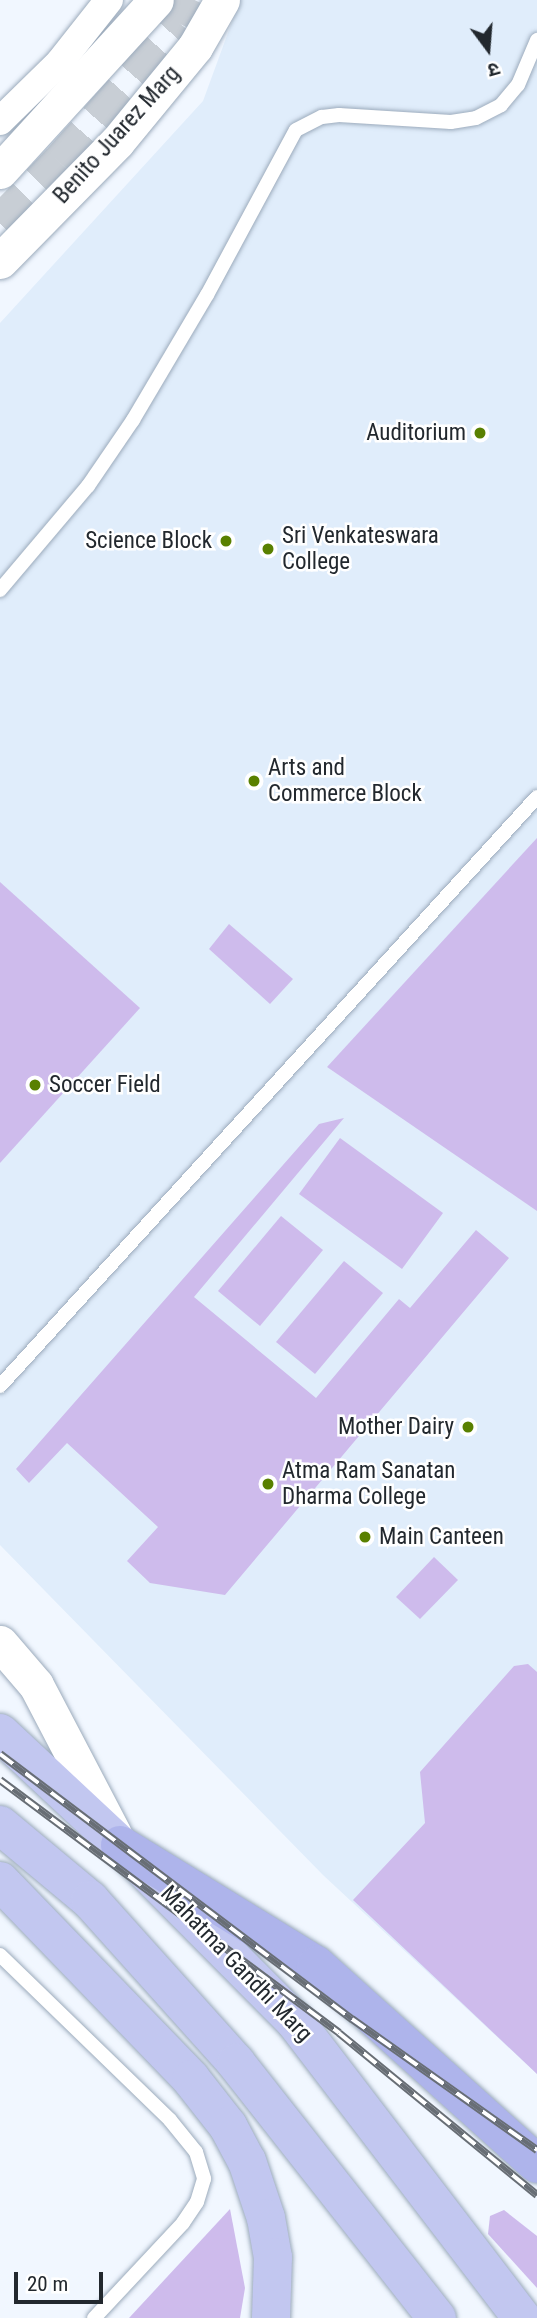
<!DOCTYPE html>
<meta charset="utf-8">
<style>
body{margin:0}
#map{position:relative;width:537px;height:2318px;overflow:hidden;background:#f1f7ff;font-family:"Roboto Condensed","Noto Sans Devanagari",sans-serif}
div>[style]{position:absolute}
.built>*{inset:0;background:#e0edfb}
.green>*{inset:0;background:#cebbec}
.primary-tunnel>*{height:38px;margin-top:-19px;transform-origin:0;background:repeating-linear-gradient(90deg,#c8ced5 0 38px,transparent 0 57px)}
.roads{filter:drop-shadow(0 0 2px #9cabbc) drop-shadow(0 0 2px #9cabbc)}
.service>*{height:14px;margin:-7px;padding:0 7px;transform-origin:7px;border-radius:7px;background:#fff}
.minor>*{height:28px;margin:-14px;padding:0 14px;transform-origin:14px;border-radius:14px;background:#fff}
.tertiary>*{height:35px;margin:-17.5px;padding:0 17.5px;transform-origin:17.5px;border-radius:17.5px;background:#fff}
.primary>*{height:38px;margin:-19px;padding:0 19px;transform-origin:19px;border-radius:19px;background:#c2c7f0}
.trunk>*{height:38px;margin:-19px;padding:0 19px;transform-origin:19px;border-radius:19px;background:#aeb4eb}
.rail>*{height:8px;margin-top:-4px;transform-origin:0;background:repeating-linear-gradient(90deg,#fff 0 16px,#686e75 0 32px);box-sizing:border-box;border-block:2px solid #686e75}
.dots>*{width:19px;height:19px;translate:-50% -50%;box-sizing:border-box;border:4px solid #fff;border-radius:50%}
span{translate:-50% -50%;white-space:nowrap;text-align:center;line-height:1.15;-webkit-text-stroke:5px #fff;paint-order:stroke}
.street-label{font-size:23px;color:#22282e}
.poi-label{font-size:23px;color:#22282e}
.right{translate:-100% -50%;text-align:right}
.left{translate:0 -50%;text-align:left}
.north{position:absolute;left:453px;top:14px;width:70px;height:70px;-webkit-text-stroke:5px #fff;paint-order:stroke;rotate:164deg;font-size:19px;font-weight:700;line-height:28px;text-align:center;color:#22282e}
.north::after{content:'';display:block;margin:auto;width:24px;height:32px;background:#22282e;clip-path:polygon(50% 0,100% 100%,50% 72%,0 100%)}
.scale{position:absolute;left:14px;top:2272px;width:89px;height:32px;box-sizing:border-box;border:4px solid #22282e;border-top:0;padding-left:9px;font-size:21px;line-height:24px;white-space:nowrap;color:#22282e;-webkit-text-stroke:5px #fff;paint-order:stroke}
</style>
<div id="map">
<div class="built">
<i style="clip-path:polygon(240px 0,537px 0,537px 2074px,323px 1875px,0 1545px,0 323px,203px 101px)"></i>
</div>
<div class="green">
<i style="clip-path:polygon(537px 838px,537px 1211px,327px 1067px)"></i>
<i style="clip-path:polygon(0 882px,140px 1008px,0 1163px)"></i>
<i style="clip-path:polygon(229px 924px,293px 979px,270px 1004px,209px 949px)"></i>
<i style="clip-path:polygon(344px 1118px,194px 1297px,316px 1398px,399px 1299px,410px 1308px,476px 1230px,509px 1258px,225px 1595px,150px 1583px,127px 1561px,158px 1527px,67px 1443px,29px 1483px,16px 1469px,319px 1124px)"></i>
<i style="clip-path:polygon(340px 1138px,443px 1213px,402px 1269px,299px 1194px)"></i>
<i style="clip-path:polygon(281px 1216px,323px 1250px,260px 1326px,218px 1291px)"></i>
<i style="clip-path:polygon(344px 1261px,383px 1293px,315px 1374px,276px 1342px)"></i>
<i style="clip-path:polygon(434px 1557px,458px 1580px,420px 1619px,396px 1597px)"></i>
<i style="clip-path:polygon(528px 1664px,537px 1672px,537px 2074px,353px 1900px,425px 1823px,420px 1772px,514px 1666px)"></i>
<i style="clip-path:polygon(230px 2209px,245px 2288px,240px 2318px,129px 2318px)"></i>
<i style="clip-path:polygon(504px 2210px,537px 2236px,537px 2288px,488px 2234px,490px 2216px)"></i>
</div>
<div class="primary-tunnel">
<i style="left:0;top:224px;width:86px;rotate:-45.5deg"></i>
<i style="left:60px;top:163px;width:184px;rotate:-48.5deg"></i>
<i style="left:182px;top:25px;width:28px;rotate:-64deg"></i>
</div>
<div class="roads">
<div class="service">
<i style="left:0;top:590px;width:136px;rotate:-49.8deg"></i>
<i style="left:88px;top:486px;width:80px;rotate:-55.7deg"></i>
<i style="left:133px;top:420px;width:145px;rotate:-59.4deg"></i>
<i style="left:207px;top:295px;width:187px;rotate:-61.7deg"></i>
<i style="left:296px;top:130px;width:29px;rotate:-27deg"></i>
<i style="left:322px;top:117px;width:17px;rotate:-7deg"></i>
<i style="left:339px;top:115px;width:112px;rotate:3.6deg"></i>
<i style="left:451px;top:122px;width:25px;rotate:-9deg"></i>
<i style="left:476px;top:118px;width:28px;rotate:-27deg"></i>
<i style="left:501px;top:105px;width:26px;rotate:-50deg"></i>
<i style="left:518px;top:85px;width:49px;rotate:-67.1deg"></i>
<i style="left:0;top:1386px;width:797px;rotate:-47.64deg"></i>
<i style="left:0;top:1955px;width:237px;rotate:44.1deg"></i>
<i style="left:170px;top:2120px;width:41px;rotate:50.9deg"></i>
<i style="left:196px;top:2152px;width:28px;rotate:73deg"></i>
<i style="left:204px;top:2179px;width:24px;rotate:107deg"></i>
<i style="left:197px;top:2202px;width:25px;rotate:124deg"></i>
<i style="left:183px;top:2223px;width:130px;rotate:133.1deg"></i>
</div>
<div class="minor">
<i style="left:0;top:121px;width:84px;rotate:-44.5deg"></i>
<i style="left:60px;top:62px;width:79px;rotate:-51.7deg"></i>
</div>
<div class="tertiary">
<i style="left:0;top:171px;width:231px;rotate:-47.6deg"></i>
<i style="left:0;top:261px;width:167px;rotate:-45.5deg"></i>
<i style="left:117px;top:142px;width:123px;rotate:-50.6deg"></i>
<i style="left:195px;top:47px;width:54px;rotate:-60.1deg"></i>
<i style="left:0;top:1643px;width:55px;rotate:49.4deg"></i>
<i style="left:36px;top:1685px;width:168px;rotate:62.4deg"></i>
</div>
<div class="primary">
<i style="left:0;top:1733px;width:164px;rotate:43deg"></i>
<i style="left:120px;top:1845px;width:247px;rotate:45.2deg"></i>
<i style="left:294px;top:2020px;width:375px;rotate:52.6deg"></i>
<i style="left:0;top:1825px;width:117px;rotate:39.8deg"></i>
<i style="left:90px;top:1900px;width:219px;rotate:48.1deg"></i>
<i style="left:236px;top:2063px;width:325px;rotate:51.8deg"></i>
<i style="left:0;top:1881px;width:275px;rotate:46deg"></i>
<i style="left:191px;top:2079px;width:60px;rotate:51.8deg"></i>
<i style="left:228px;top:2126px;width:40px;rotate:62deg"></i>
<i style="left:247px;top:2161px;width:60px;rotate:71.6deg"></i>
<i style="left:266px;top:2218px;width:40px;rotate:80deg"></i>
<i style="left:273px;top:2257px;width:61px;rotate:91.9deg"></i>
</div>
<div class="trunk">
<i style="left:120px;top:1845px;width:230px;rotate:31.5deg"></i>
<i style="left:316px;top:1965px;width:297px;rotate:42deg"></i>
</div>
</div>
<div class="rail">
<i style="left:0;top:1754px;width:441px;rotate:37deg"></i>
<i style="left:352px;top:2019px;width:227px;rotate:35.3deg"></i>
<i style="left:0;top:1780px;width:423px;rotate:36.7deg"></i>
<i style="left:339px;top:2033px;width:256px;rotate:39.3deg"></i>
</div>
<div class="dots">
<i style="left:480px;top:433px;background:#598000"></i>
<i style="left:226px;top:541px;background:#598000"></i>
<i style="left:268px;top:549px;background:#598000"></i>
<i style="left:254px;top:781px;background:#598000"></i>
<i style="left:35px;top:1085px;background:#598000"></i>
<i style="left:468px;top:1427px;background:#598000"></i>
<i style="left:268px;top:1484px;background:#598000"></i>
<i style="left:365px;top:1537px;background:#598000"></i>
</div>
<div class="street-label">
<span style="left:117px;top:135px;rotate:-48deg">Benito Juarez Marg</span>
<span style="left:236px;top:1964px;rotate:46deg">Mahatma Gandhi Marg</span>
</div>
<div class="poi-label">
<span class="right" style="left:466px;top:433px">Auditorium</span>
<span class="left" style="left:282px;top:549px">Sri Venkateswara<br>College</span>
<span class="right" style="left:212px;top:541px">Science Block</span>
<span class="left" style="left:268px;top:781px">Arts and<br>Commerce Block</span>
<span class="left" style="left:49px;top:1085px">Soccer Field</span>
<span class="right" style="left:454px;top:1427px">Mother Dairy</span>
<span class="left" style="left:282px;top:1484px">Atma Ram Sanatan<br>Dharma College</span>
<span class="left" style="left:379px;top:1537px">Main Canteen</span>
</div>
<div class="north">उ</div>
<div class="scale">20 m</div>
</div>
